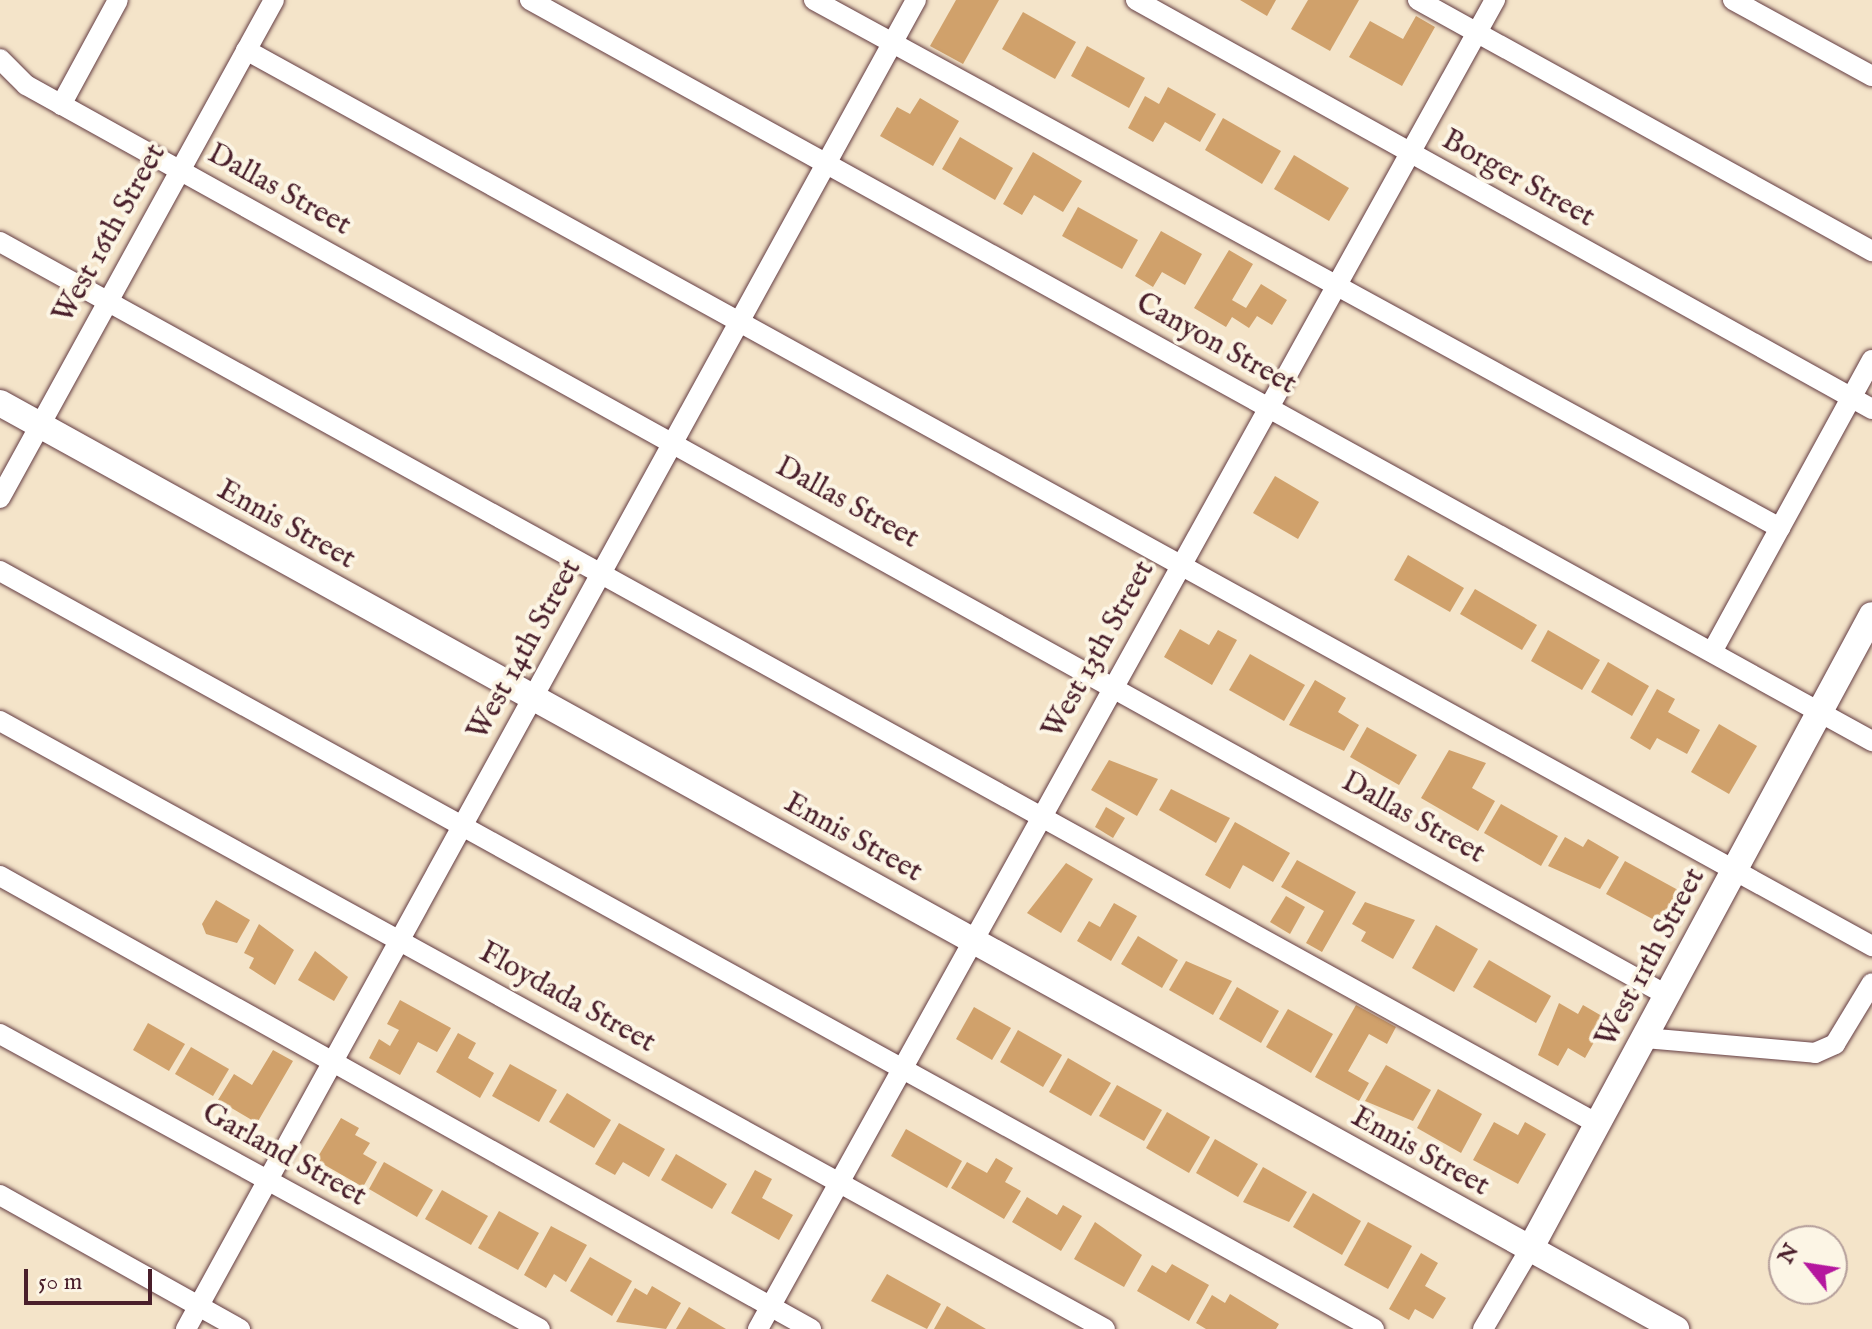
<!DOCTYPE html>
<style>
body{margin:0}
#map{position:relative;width:1872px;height:1329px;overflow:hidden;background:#f4e4c9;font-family:"IM FELL English",serif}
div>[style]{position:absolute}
.building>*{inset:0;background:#d0a16b}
.roads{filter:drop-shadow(0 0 2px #643d43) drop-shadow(0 0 2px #643d43)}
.minor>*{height:20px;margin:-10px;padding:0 10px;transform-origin:10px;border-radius:10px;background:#fff}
.major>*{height:26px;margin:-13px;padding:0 13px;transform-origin:13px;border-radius:13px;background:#fff}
span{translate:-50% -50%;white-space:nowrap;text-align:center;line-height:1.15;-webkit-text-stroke:8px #fcf5e5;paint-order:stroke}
.street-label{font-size:30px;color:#4a1f2b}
.north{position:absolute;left:1768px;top:1225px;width:80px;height:80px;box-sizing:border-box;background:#fcf5e5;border:2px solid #b59f9b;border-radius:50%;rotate:300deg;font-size:22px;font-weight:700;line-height:32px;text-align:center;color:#4a1f2b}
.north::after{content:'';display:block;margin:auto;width:28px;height:36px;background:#b5179e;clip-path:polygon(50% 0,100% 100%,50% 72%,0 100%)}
.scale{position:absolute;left:24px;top:1269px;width:128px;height:36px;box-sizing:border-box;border:4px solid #4a1f2b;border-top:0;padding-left:10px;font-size:24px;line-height:28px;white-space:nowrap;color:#4a1f2b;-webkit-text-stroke:6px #fcf5e5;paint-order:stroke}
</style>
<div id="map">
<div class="building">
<i style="clip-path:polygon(956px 0,999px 0,963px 64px,930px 46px)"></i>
<i style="clip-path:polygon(1240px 0,1276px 0,1267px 16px)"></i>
<i style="clip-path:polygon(1308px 0,1359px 0,1330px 51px,1291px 29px)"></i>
<i style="clip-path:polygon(1023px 12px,1076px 42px,1055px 79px,1002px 49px)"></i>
<i style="clip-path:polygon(1416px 16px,1435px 27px,1402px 86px,1349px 57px,1370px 21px,1403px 39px)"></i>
<i style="clip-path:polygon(1087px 46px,1145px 78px,1129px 108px,1071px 76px)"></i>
<i style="clip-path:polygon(1168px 87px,1216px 114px,1200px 142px,1165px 122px,1153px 142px,1128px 128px,1145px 96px,1159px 104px)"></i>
<i style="clip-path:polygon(920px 98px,959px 121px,933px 166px,880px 136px,897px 107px,910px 114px)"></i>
<i style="clip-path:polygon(1223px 118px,1281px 151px,1262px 184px,1205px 150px)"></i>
<i style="clip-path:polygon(960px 137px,1013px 168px,995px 200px,942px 169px)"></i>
<i style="clip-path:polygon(1033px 152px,1082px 181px,1063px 212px,1034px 195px,1022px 215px,1003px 204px)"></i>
<i style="clip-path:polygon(1294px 155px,1349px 188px,1329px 221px,1274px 189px)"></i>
<i style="clip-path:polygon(1078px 207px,1138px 240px,1122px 269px,1062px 236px)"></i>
<i style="clip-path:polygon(1161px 231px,1202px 254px,1185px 285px,1162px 272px,1153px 287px,1135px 276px)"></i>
<i style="clip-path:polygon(1229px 250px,1253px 264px,1232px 300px,1246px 308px,1261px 284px,1287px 300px,1272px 325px,1257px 316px,1249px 328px,1232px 317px,1226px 327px,1194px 308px)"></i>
<i style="clip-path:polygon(1275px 476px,1319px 502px,1298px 539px,1253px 513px)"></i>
<i style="clip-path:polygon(1408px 555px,1464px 588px,1450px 612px,1394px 580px)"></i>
<i style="clip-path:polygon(1475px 589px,1537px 625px,1522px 650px,1460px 614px)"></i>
<i style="clip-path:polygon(1180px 629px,1209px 645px,1218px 630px,1237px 640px,1212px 685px,1164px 657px)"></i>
<i style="clip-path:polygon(1548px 630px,1600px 660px,1582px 690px,1531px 661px)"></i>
<i style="clip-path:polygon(1250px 654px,1305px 685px,1284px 721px,1229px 690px)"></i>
<i style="clip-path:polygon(1608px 662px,1649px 686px,1632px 716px,1591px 692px)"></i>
<i style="clip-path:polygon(1315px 680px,1346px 698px,1338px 712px,1359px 725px,1344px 751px,1289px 725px)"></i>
<i style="clip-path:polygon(1657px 689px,1675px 699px,1668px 712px,1700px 730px,1687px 754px,1657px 738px,1650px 750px,1630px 738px)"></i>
<i style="clip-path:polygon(1719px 724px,1757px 746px,1729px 794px,1691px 772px)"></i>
<i style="clip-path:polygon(1367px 727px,1417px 755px,1399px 785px,1350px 757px)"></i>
<i style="clip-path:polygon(1449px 750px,1486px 763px,1472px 788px,1495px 801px,1478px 831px,1421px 798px)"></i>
<i style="clip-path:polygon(1109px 760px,1158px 779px,1137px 816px,1091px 790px)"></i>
<i style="clip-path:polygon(1171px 789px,1230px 818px,1216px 843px,1159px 810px)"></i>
<i style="clip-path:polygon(1501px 804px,1558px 836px,1541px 866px,1484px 833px)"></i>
<i style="clip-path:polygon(1106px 807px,1125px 818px,1113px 838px,1095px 827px)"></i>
<i style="clip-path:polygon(1235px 822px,1290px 853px,1273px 882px,1243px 865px,1230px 889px,1205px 875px)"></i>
<i style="clip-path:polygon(1565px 837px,1583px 847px,1588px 839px,1619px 857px,1600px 889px,1548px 866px)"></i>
<i style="clip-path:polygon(1297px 860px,1356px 892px,1322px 952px,1306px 943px,1324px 911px,1281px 887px)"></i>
<i style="clip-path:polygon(1625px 861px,1678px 890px,1660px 923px,1606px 894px)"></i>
<i style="clip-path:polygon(1066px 863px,1093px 879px,1061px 933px,1027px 913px)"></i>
<i style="clip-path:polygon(1286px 896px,1305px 907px,1290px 934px,1270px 922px)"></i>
<i style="clip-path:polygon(216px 900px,250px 920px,237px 943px,206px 934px,202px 924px)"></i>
<i style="clip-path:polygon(1365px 902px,1415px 920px,1393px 959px,1361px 941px,1366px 932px,1352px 924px)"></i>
<i style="clip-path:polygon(1114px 903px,1137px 916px,1111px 961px,1077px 941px,1089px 921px,1100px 927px)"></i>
<i style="clip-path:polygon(259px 924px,294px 950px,275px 985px,249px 968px,254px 958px,244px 953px)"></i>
<i style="clip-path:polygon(1436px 925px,1478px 949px,1454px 992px,1412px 968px)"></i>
<i style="clip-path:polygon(1138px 936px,1178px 960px,1162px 988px,1121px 964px)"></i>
<i style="clip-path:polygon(315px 951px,348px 977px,334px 1001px,298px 980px)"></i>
<i style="clip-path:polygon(1489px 960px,1551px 996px,1536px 1023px,1473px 987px)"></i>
<i style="clip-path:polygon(1186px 961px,1232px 981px,1213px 1015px,1169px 990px)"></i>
<i style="clip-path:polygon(1237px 987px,1279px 1011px,1261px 1043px,1219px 1019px)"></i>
<i style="clip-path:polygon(400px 1000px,451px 1028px,437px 1052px,418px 1042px,400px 1075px,369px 1058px,379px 1039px,390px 1046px,399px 1030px,387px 1024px)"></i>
<i style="clip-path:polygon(1559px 1003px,1578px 1014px,1583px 1005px,1607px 1019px,1585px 1058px,1568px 1048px,1558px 1066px,1538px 1055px)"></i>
<i style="clip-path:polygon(1356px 1005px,1396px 1027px,1387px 1044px,1369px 1034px,1348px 1071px,1369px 1083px,1359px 1101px,1315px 1077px)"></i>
<i style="clip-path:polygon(974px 1007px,1011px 1028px,992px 1060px,956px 1039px)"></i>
<i style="clip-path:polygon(1288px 1009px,1333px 1034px,1311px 1073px,1266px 1047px)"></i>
<i style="clip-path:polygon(148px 1023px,185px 1044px,169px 1071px,133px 1050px)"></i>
<i style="clip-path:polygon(1018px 1030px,1062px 1055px,1043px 1087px,1000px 1062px)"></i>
<i style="clip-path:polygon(458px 1033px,476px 1043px,468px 1058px,494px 1073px,480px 1098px,436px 1072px)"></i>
<i style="clip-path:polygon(191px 1047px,229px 1069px,213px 1096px,175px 1074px)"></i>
<i style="clip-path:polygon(273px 1050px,293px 1061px,257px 1123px,218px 1100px,234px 1074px,252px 1085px)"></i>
<i style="clip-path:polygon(1068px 1058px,1111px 1083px,1091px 1116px,1049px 1092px)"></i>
<i style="clip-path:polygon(510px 1064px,557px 1090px,539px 1122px,492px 1096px)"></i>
<i style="clip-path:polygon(1386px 1065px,1431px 1090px,1413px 1121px,1365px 1101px)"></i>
<i style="clip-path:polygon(1117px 1085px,1162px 1110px,1144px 1141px,1099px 1116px)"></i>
<i style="clip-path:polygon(1438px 1089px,1482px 1114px,1461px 1153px,1417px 1128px)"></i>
<i style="clip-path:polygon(567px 1093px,611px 1120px,594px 1148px,549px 1122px)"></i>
<i style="clip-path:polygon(1167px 1112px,1210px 1137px,1189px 1173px,1146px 1148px)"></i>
<i style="clip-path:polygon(341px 1118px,359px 1128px,355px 1135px,370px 1143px,363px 1154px,377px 1162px,363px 1187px,316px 1160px)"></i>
<i style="clip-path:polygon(1494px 1122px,1518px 1135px,1525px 1122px,1546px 1134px,1518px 1184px,1473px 1160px)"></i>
<i style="clip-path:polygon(619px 1123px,665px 1149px,649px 1177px,623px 1162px,615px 1175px,595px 1164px)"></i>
<i style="clip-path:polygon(906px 1129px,962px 1161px,947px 1188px,891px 1156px)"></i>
<i style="clip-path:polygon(1215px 1139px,1258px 1164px,1238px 1197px,1196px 1173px)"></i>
<i style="clip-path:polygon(676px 1154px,727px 1184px,712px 1209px,661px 1180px)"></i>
<i style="clip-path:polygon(996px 1158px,1013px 1168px,1005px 1182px,1021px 1191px,1004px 1219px,951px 1188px,967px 1162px,987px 1173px)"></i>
<i style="clip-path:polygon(384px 1162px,433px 1190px,417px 1217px,369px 1189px)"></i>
<i style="clip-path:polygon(1263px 1167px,1307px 1192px,1289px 1222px,1243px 1202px)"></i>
<i style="clip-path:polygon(755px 1170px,772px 1179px,762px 1198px,793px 1215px,779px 1240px,731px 1213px)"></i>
<i style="clip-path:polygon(442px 1190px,488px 1216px,471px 1245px,425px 1219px)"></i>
<i style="clip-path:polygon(1313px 1193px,1361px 1221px,1342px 1255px,1293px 1227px)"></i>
<i style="clip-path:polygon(1027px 1197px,1057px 1215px,1063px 1205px,1082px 1216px,1061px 1251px,1012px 1222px)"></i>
<i style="clip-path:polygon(499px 1211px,539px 1233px,518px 1270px,478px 1248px)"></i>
<i style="clip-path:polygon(1095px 1222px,1142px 1255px,1124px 1287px,1074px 1259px)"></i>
<i style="clip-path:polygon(1368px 1222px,1412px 1246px,1388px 1289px,1344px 1265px)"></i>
<i style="clip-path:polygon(551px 1226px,587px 1245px,566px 1282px,554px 1274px,546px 1288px,524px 1275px)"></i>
<i style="clip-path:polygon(1421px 1253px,1438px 1263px,1425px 1286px,1446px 1298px,1433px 1319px,1415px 1309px,1409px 1320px,1389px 1309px)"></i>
<i style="clip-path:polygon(590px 1257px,632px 1281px,612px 1316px,570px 1291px)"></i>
<i style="clip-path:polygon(1172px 1264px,1209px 1285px,1189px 1321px,1137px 1291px,1152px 1265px,1166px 1273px)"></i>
<i style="clip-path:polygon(887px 1274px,941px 1304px,927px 1329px,871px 1301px)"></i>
<i style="clip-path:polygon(652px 1286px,681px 1303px,666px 1329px,616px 1322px,635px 1288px,647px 1295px)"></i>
<i style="clip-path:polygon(1230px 1294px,1279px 1324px,1276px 1329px,1206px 1329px,1196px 1323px,1212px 1295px,1225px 1303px)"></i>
<i style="clip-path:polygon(947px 1306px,986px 1329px,934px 1329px)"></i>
<i style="clip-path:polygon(689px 1307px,726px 1329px,676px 1329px)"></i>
</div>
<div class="roads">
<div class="minor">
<i style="left:530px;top:0;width:1533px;rotate:28.91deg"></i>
<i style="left:814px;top:0;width:1101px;rotate:28.66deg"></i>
<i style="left:1136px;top:0;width:842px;rotate:29.06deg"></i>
<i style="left:1418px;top:0;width:519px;rotate:28.94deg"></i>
<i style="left:1733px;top:0;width:158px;rotate:28.7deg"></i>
<i style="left:246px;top:50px;width:1857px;rotate:28.86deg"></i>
<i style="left:0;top:59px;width:37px;rotate:45deg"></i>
<i style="left:26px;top:85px;width:1878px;rotate:29.02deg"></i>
<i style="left:61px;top:105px;width:119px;rotate:-61.5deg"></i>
<i style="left:0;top:242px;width:1825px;rotate:28.9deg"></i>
<i style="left:0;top:498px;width:568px;rotate:-61.18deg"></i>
<i style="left:0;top:571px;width:1569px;rotate:28.88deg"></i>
<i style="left:1712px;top:652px;width:333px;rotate:-61.3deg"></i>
<i style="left:0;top:721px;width:1261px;rotate:28.82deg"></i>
<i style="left:0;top:876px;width:929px;rotate:29.19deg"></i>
<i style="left:0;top:1034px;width:615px;rotate:28.65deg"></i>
<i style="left:1645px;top:1038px;width:171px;rotate:5deg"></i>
<i style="left:1815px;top:1053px;width:22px;rotate:-24deg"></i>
<i style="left:1835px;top:1044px;width:71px;rotate:-58.8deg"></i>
<i style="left:0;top:1195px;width:275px;rotate:29.2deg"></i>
<i style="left:186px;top:1329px;width:1516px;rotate:-61.22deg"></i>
<i style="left:758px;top:1329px;width:1520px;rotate:-60.99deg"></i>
<i style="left:1483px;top:1329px;width:93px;rotate:-59.6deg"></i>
</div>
<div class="major">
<i style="left:0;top:403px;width:1915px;rotate:28.92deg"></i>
<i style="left:1530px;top:1249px;width:720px;rotate:-61.66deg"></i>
</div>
</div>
<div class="street-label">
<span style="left:1518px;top:179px;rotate:29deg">Borger Street</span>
<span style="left:279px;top:190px;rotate:29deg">Dallas Street</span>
<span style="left:110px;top:234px;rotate:-61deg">West 16th Street</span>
<span style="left:1216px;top:344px;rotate:29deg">Canyon Street</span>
<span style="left:847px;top:503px;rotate:29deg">Dallas Street</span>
<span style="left:286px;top:525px;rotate:29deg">Ennis Street</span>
<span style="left:525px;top:650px;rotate:-61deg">West 14th Street</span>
<span style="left:1099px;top:650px;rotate:-61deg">West 13th Street</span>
<span style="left:1413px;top:818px;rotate:29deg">Dallas Street</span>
<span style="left:853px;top:838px;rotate:29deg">Ennis Street</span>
<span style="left:1651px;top:958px;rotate:-62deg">West 11th Street</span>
<span style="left:567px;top:998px;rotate:29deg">Floydada Street</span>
<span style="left:1420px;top:1152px;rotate:29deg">Ennis Street</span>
<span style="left:284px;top:1155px;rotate:29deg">Garland Street</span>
</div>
<div class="north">N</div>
<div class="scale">50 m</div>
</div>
